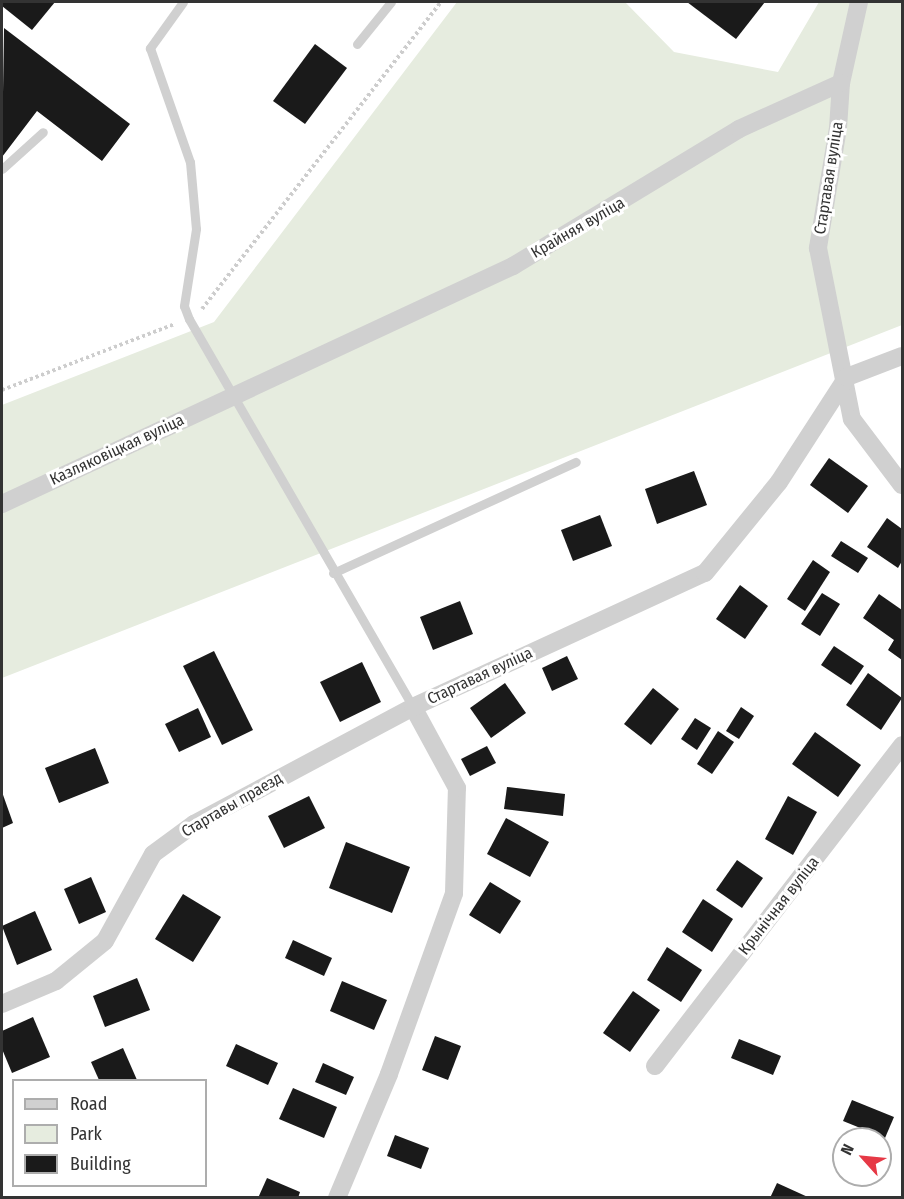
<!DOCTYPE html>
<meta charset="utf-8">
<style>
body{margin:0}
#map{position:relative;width:904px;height:1199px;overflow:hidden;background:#fff;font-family:"Fira Sans Condensed",sans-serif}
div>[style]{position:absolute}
.green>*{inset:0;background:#e6ecdf}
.building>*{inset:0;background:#1a1a1a}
.path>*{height:4px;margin-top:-2px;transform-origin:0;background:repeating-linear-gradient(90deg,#cdcdcd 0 3px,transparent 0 6px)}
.lane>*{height:9px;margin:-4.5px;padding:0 4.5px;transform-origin:4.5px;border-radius:4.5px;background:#d0d0d0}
.street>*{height:18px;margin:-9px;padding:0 9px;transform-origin:9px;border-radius:9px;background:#d0d0d0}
span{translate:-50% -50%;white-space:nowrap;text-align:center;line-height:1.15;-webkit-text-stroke:6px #fff;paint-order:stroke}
.street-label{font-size:16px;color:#333}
.frame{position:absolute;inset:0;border:3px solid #333;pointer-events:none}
.legend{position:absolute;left:12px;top:1079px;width:195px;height:108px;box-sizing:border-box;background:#fff;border:2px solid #adadad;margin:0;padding:8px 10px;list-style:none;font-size:18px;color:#333}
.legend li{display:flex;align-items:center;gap:12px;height:30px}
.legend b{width:30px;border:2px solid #adadad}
.north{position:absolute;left:832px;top:1127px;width:60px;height:60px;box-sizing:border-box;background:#fff;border:2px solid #adadad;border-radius:50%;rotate:297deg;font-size:16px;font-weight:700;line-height:24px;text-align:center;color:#333}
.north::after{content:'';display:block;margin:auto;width:21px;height:27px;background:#e63946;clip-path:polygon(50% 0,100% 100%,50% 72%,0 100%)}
</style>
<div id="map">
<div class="green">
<i style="clip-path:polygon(457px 2px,625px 2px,674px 52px,778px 72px,819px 2px,902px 2px,902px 325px,2px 678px,2px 405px,214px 322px)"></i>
</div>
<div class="building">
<i style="clip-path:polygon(2px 2px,55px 2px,32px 30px,2px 6px)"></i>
<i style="clip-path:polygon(687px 2px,765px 2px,736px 39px)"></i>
<i style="clip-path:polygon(4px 28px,130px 124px,102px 161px,37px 111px,2px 157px)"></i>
<i style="clip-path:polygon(315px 44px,347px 68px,305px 124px,273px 101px)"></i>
<i style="clip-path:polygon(829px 458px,868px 486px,848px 513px,810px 485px)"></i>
<i style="clip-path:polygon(694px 471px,707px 505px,657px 524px,645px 489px)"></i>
<i style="clip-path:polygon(600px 515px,612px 546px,573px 561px,561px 530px)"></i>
<i style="clip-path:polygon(887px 518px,902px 529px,902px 561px,898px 568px,867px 547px)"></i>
<i style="clip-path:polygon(841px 541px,868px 558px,858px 573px,831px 556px)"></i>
<i style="clip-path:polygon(813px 560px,830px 572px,805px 611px,787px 599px)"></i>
<i style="clip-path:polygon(740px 585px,768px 606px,745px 639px,716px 619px)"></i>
<i style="clip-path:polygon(822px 593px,840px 604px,820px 636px,801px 624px)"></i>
<i style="clip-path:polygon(879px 594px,902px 610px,902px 660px,888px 650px,894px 640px,863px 618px)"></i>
<i style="clip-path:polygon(460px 601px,473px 634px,433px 650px,420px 617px)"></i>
<i style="clip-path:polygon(834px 646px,864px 666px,851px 685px,821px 665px)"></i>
<i style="clip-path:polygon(214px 651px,253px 730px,222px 745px,183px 666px)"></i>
<i style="clip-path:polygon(567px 656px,578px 679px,552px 691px,542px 668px)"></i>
<i style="clip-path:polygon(362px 662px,381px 702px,340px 722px,320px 682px)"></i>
<i style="clip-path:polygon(868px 673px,902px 698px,881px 730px,846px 705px)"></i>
<i style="clip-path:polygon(505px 683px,526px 713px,491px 738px,470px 708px)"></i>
<i style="clip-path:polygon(653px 688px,679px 709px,651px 745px,624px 724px)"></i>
<i style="clip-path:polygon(741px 707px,754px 716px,739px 739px,726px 731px)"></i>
<i style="clip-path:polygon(198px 708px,211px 737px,179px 752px,165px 724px)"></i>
<i style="clip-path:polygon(695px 718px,711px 728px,697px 750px,681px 739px)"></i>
<i style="clip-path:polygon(718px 731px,734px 742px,712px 774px,697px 764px)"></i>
<i style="clip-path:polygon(815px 732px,861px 765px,838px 797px,792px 764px)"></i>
<i style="clip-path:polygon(487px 746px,496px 763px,470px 776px,461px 759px)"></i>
<i style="clip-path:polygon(95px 748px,109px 783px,59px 803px,45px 768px)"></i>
<i style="clip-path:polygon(507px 787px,565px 794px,563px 816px,504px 809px)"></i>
<i style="clip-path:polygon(2px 792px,13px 823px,2px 828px)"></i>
<i style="clip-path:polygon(309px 796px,325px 828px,284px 848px,268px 816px)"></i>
<i style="clip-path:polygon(788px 796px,817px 812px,793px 855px,765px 839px)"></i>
<i style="clip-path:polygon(506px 818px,549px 842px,530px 877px,487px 854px)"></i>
<i style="clip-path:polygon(346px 842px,410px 867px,392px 913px,329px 888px)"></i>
<i style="clip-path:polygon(737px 860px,763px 878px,742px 908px,716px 890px)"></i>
<i style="clip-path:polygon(91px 877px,106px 912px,79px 924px,64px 889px)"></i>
<i style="clip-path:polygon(490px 882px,521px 901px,500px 934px,469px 915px)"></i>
<i style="clip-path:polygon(183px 894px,221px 917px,193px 962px,155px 939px)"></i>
<i style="clip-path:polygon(703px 899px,733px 919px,712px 952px,682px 932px)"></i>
<i style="clip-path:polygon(35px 911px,52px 950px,17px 965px,2px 926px)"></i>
<i style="clip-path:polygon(293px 940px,332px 958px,324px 976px,285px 958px)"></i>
<i style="clip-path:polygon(667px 947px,702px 970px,681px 1002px,647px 980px)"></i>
<i style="clip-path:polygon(137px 978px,150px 1010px,105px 1027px,93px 996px)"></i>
<i style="clip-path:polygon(342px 981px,387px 1000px,374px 1030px,330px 1011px)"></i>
<i style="clip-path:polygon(633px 991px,660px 1010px,630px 1052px,603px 1033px)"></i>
<i style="clip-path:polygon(33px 1017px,50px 1057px,12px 1073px,2px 1049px,2px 1031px)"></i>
<i style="clip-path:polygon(435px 1036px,461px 1046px,448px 1080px,422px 1070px)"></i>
<i style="clip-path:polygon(739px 1039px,781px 1056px,773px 1075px,731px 1058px)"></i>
<i style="clip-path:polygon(236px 1044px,278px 1063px,268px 1085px,226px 1066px)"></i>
<i style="clip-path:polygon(123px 1048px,137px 1080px,99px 1080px,91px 1062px)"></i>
<i style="clip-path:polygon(323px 1063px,354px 1077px,346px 1095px,315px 1082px)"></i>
<i style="clip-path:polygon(293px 1088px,337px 1107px,324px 1138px,279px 1119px)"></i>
<i style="clip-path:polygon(852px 1100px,894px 1117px,885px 1138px,843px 1121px)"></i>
<i style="clip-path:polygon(395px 1135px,429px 1148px,421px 1169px,387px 1156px)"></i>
<i style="clip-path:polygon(267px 1178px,300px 1192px,298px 1198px,258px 1198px)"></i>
<i style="clip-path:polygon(777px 1183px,810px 1198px,770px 1198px)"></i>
</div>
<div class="path">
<i style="left:202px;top:309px;width:389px;rotate:-52.1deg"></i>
<i style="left:2px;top:390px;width:185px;rotate:-20.9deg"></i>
</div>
<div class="lane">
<i style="left:183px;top:2px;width:57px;rotate:125.7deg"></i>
<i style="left:150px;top:48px;width:121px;rotate:70.7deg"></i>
<i style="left:190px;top:162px;width:67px;rotate:84.9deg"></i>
<i style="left:196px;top:229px;width:78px;rotate:98.9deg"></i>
<i style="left:184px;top:306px;width:14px;rotate:69deg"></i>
<i style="left:189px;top:319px;width:448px;rotate:60deg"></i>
<i style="left:357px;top:44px;width:54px;rotate:-51deg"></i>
<i style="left:2px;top:169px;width:55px;rotate:-42.1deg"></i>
<i style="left:333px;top:573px;width:267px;rotate:-24.6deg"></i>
</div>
<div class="street">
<i style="left:859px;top:2px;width:83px;rotate:102.5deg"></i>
<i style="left:841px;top:83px;width:45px;rotate:93.8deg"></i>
<i style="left:838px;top:128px;width:122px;rotate:99.5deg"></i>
<i style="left:818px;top:248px;width:174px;rotate:78.8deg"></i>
<i style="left:852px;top:419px;width:83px;rotate:52.9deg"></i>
<i style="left:2px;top:504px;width:564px;rotate:-24.97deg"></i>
<i style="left:513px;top:266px;width:264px;rotate:-31.2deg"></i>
<i style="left:739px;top:129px;width:112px;rotate:-24.3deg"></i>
<i style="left:2px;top:1004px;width:59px;rotate:-23.1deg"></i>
<i style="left:56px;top:981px;width:63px;rotate:-39.2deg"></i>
<i style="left:105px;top:941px;width:99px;rotate:-61.1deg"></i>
<i style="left:153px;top:854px;width:51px;rotate:-36.2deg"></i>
<i style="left:194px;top:824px;width:248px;rotate:-28.1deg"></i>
<i style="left:655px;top:1066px;width:405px;rotate:-52.4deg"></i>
<i style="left:337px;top:1198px;width:134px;rotate:-67.2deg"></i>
<i style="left:389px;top:1074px;width:192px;rotate:-70.2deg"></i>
<i style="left:454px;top:893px;width:105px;rotate:-88.4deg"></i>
<i style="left:457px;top:788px;width:92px;rotate:-118.5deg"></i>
<i style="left:413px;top:707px;width:321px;rotate:-24.7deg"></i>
<i style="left:705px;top:573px;width:117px;rotate:-50.9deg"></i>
<i style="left:779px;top:482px;width:125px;rotate:-57.1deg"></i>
<i style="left:847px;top:377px;width:59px;rotate:-20.9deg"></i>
</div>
<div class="street-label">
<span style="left:829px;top:178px;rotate:-81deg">Стартавая вуліца</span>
<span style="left:578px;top:228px;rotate:-30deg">Крайняя вуліца</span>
<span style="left:117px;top:450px;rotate:-25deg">Казляковіцкая вуліца</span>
<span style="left:480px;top:676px;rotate:-25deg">Стартавая вуліца</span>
<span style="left:232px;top:805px;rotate:-30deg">Стартавы праезд</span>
<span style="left:779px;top:906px;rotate:-52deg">Крынічная вуліца</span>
</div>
<div class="frame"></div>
<ul class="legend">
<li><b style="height:8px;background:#d0d0d0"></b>Road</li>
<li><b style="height:16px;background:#e6ecdf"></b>Park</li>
<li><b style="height:16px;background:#1a1a1a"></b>Building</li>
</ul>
<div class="north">N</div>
</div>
